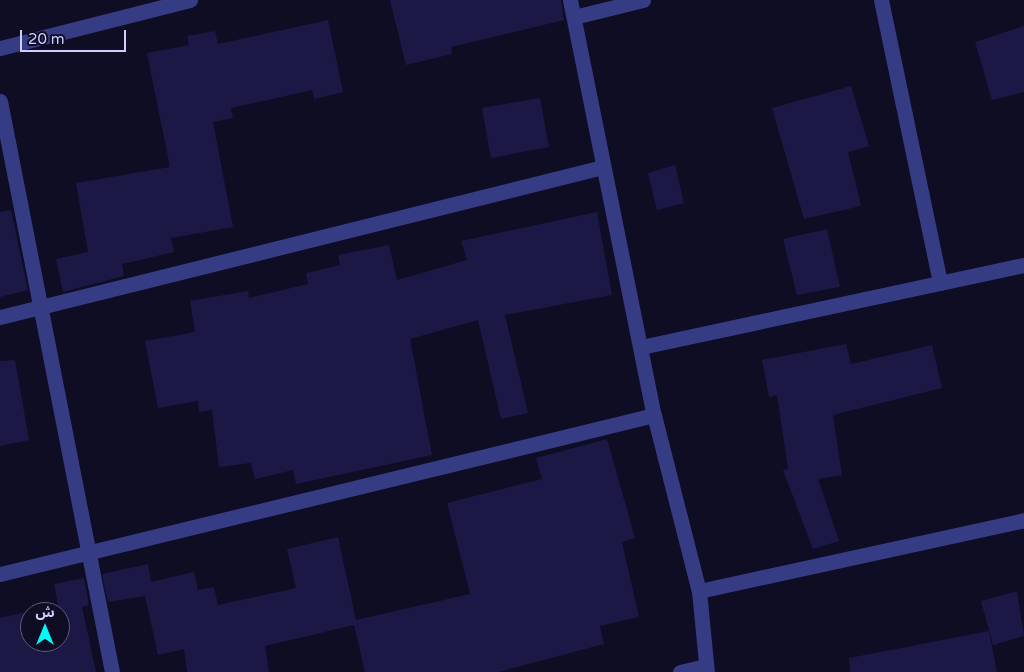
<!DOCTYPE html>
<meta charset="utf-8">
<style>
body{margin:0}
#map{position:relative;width:1024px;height:672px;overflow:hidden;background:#0e0d23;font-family:"Varela Round","Noto Sans Arabic",sans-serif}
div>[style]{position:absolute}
.building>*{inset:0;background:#1c1845}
.minor>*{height:15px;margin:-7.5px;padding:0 7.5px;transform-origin:7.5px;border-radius:7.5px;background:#363c84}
span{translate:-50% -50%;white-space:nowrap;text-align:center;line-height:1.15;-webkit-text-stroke:5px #0e0d23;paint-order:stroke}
.north{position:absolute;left:20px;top:602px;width:50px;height:50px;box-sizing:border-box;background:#0e0d23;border:1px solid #5b5b7b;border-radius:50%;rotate:0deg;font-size:14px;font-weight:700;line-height:20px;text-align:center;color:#cfcfff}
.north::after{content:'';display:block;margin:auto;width:18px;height:22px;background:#00faf7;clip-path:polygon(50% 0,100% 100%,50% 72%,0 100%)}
.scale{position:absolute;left:20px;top:30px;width:106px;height:22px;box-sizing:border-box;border:2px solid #cfcfff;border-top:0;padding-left:6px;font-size:15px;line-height:18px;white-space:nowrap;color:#cfcfff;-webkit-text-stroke:4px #0e0d23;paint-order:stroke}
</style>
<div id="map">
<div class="building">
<i style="clip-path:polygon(390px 0,561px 0,564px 20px,451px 47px,452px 54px,406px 65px)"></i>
<i style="clip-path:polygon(328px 20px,343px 92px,314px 99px,312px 90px,231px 108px,233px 118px,213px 122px,233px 227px,171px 238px,174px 252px,122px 264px,124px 276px,63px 292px,56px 259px,88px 252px,76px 183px,170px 167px,147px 53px,189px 45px,187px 36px,215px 31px,218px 44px)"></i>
<i style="clip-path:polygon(1024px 26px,1024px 92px,992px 100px,975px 42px)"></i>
<i style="clip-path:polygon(851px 86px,869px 146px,848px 152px,861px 206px,804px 219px,772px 108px)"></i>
<i style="clip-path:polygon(540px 98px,549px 147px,491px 158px,482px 108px)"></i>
<i style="clip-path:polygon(675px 165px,684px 203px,657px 210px,648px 173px)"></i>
<i style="clip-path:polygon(11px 210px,28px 290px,0 297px,0 212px)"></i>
<i style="clip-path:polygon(597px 212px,612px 295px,505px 315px,528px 413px,501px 419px,478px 320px,410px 339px,432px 455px,296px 484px,293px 470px,255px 479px,251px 463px,219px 467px,212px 410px,199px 412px,198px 401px,158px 408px,145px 341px,195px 332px,190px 301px,248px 291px,249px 298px,308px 284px,306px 273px,340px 265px,338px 255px,389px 245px,397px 280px,467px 260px,461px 241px)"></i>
<i style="clip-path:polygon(827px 229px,840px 287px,797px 295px,783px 239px)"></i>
<i style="clip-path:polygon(846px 344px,851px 364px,932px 345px,942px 388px,833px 415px,842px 475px,818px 479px,839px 541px,813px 549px,783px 470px,788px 469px,777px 395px,769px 397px,762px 360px)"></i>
<i style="clip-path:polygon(15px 360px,29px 440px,0 446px,0 361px)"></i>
<i style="clip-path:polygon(607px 439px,635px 538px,622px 542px,639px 617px,600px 626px,604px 644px,499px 672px,365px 672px,354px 625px,265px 646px,269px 672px,187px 672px,184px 649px,158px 655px,145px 596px,108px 602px,102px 574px,148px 564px,151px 582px,194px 572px,198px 590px,214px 587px,218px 605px,296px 588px,287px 549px,338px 537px,356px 620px,470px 594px,447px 503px,542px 479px,536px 458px)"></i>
<i style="clip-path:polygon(evenodd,84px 578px,89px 605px,82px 607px,96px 672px,0 672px,0 618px,58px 605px,54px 584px,84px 578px,30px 612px,60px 612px,60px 642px,30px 642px,30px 612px)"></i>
<i style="clip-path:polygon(1017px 591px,1024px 636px,993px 645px,981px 601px)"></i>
<i style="clip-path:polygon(989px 631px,997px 672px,850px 672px,849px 658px)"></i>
</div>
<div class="minor">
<i style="left:570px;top:0;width:423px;rotate:78.6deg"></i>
<i style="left:654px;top:415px;width:182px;rotate:75.7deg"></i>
<i style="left:699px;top:591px;width:81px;rotate:84.4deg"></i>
<i style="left:881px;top:0;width:289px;rotate:78.2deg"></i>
<i style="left:574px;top:17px;width:71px;rotate:-13.8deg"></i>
<i style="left:0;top:48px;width:196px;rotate:-14.2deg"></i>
<i style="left:0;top:101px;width:582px;rotate:78.9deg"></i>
<i style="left:0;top:317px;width:621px;rotate:-13.97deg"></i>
<i style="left:641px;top:347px;width:392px;rotate:-12.1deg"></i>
<i style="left:0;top:574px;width:673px;rotate:-13.66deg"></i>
<i style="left:699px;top:591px;width:333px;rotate:-12.3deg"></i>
<i style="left:680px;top:672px;width:27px;rotate:-13deg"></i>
</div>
<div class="north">ش</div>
<div class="scale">20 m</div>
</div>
